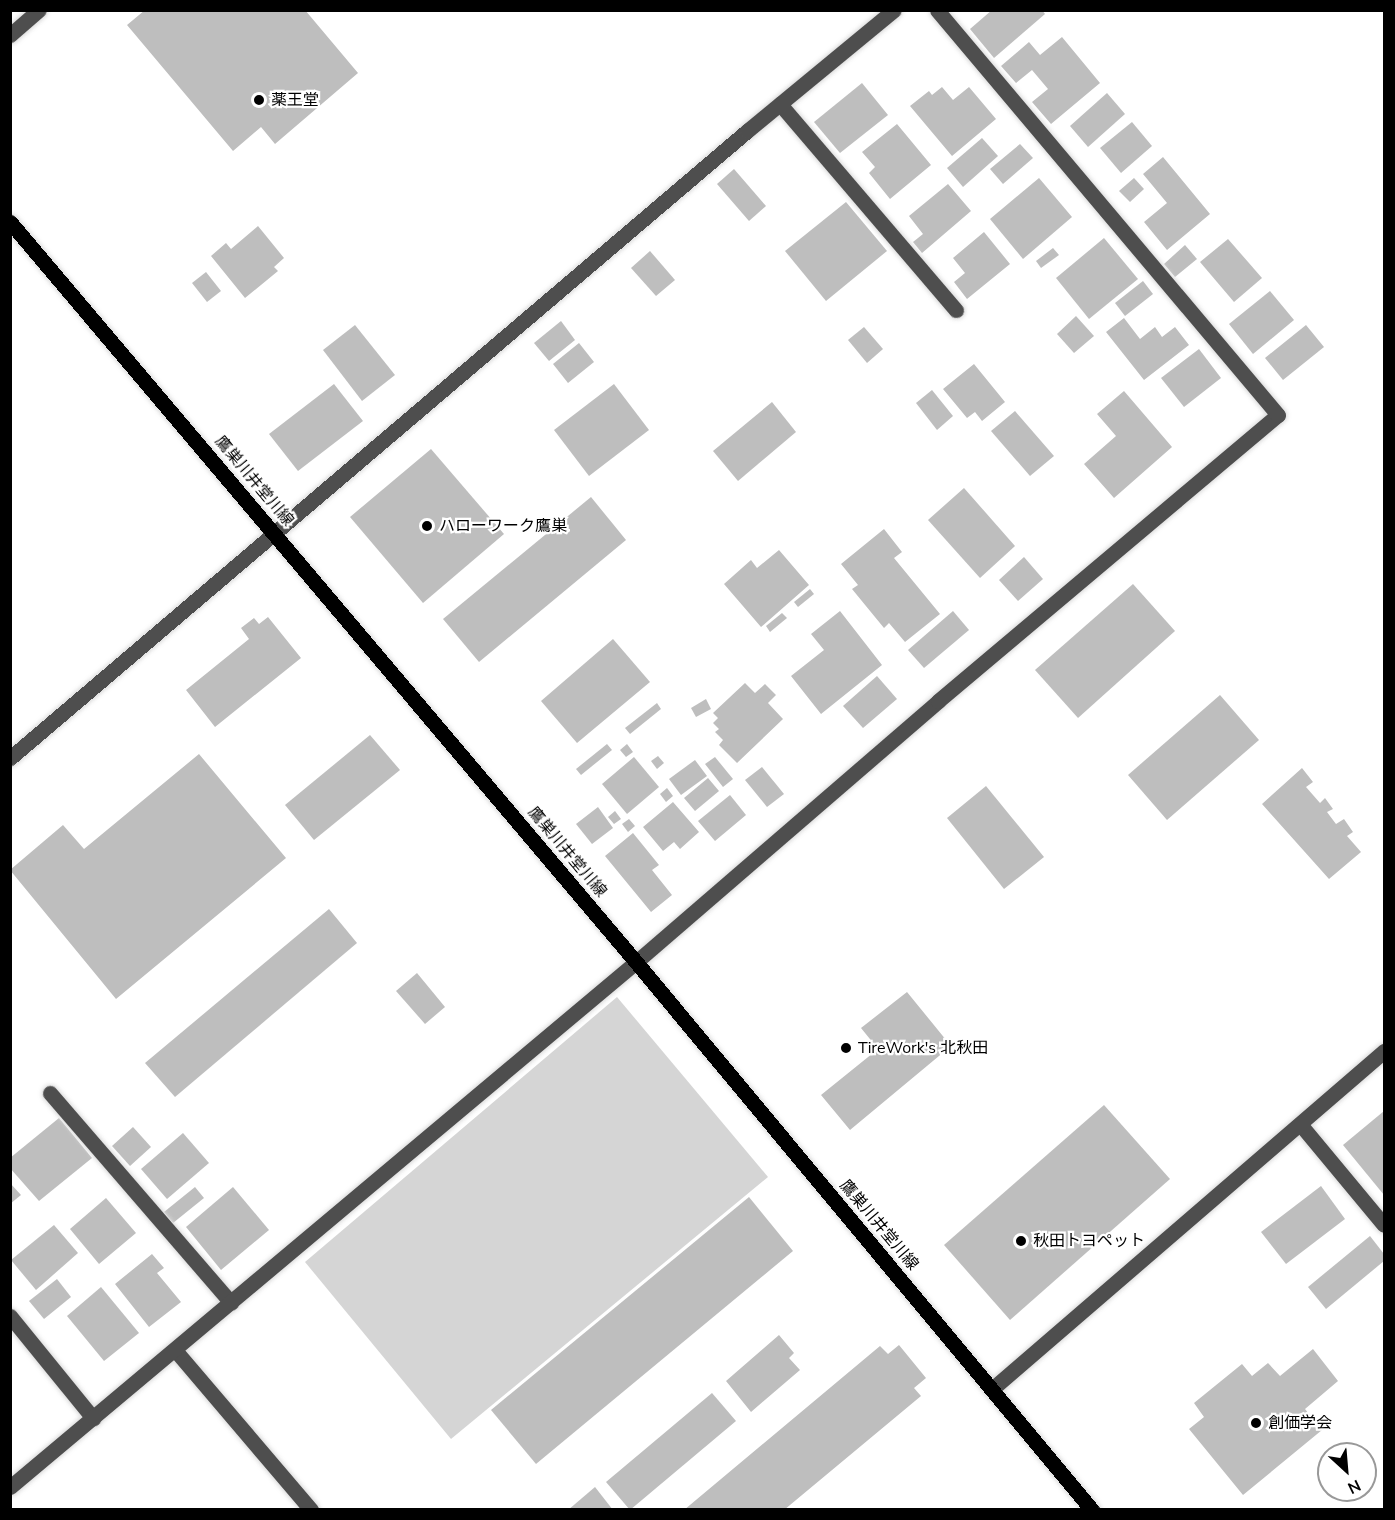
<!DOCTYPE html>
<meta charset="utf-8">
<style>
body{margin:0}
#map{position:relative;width:1395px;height:1520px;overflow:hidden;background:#fff;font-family:"Nunito Sans","Noto Sans JP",sans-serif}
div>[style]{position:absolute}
.green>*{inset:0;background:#d5d5d5}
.building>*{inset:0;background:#bebebe}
.roads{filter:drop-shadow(0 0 2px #dbdbdb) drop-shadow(0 0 2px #dbdbdb)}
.minor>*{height:15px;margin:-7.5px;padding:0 7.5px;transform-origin:7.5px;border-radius:7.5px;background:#4e4e4e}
.major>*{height:15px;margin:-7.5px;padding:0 7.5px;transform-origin:7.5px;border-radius:7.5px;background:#000}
.dots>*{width:16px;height:16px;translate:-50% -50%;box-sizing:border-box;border:3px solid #fff;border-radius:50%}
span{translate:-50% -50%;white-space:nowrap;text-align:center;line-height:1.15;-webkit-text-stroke:4.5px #fff;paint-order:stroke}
.poi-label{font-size:16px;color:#000}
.left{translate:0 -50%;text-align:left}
.street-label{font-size:16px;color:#000}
.frame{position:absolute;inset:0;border:12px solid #000;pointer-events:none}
.north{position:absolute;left:1317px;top:1442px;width:60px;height:60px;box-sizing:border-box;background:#fff;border:2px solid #999;border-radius:50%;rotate:154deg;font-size:16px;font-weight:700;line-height:24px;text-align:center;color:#000}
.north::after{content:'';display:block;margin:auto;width:21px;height:27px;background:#000;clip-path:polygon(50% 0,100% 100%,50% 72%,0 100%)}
</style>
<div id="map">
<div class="green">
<i style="clip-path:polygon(617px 997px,768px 1177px,451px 1439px,305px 1262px)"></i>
</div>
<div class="building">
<i style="clip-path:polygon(145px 10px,305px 10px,358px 73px,275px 144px,261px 127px,233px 151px,127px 25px)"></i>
<i style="clip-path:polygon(992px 10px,1042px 10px,1045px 14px,994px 58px,970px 29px)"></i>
<i style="clip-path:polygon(1062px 37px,1100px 83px,1051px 124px,1032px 102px,1048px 89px,1032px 70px,1016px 83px,1001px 66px,1029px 42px,1040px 55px)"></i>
<i style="clip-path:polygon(862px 83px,888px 115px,840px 153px,814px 122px)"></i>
<i style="clip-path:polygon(942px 87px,953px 100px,969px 87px,996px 119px,952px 156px,910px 106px,929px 91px,932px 95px)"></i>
<i style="clip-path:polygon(1107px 93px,1125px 114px,1088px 147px,1070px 126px)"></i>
<i style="clip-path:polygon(1132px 122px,1152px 146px,1121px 173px,1100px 148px)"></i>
<i style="clip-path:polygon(897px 124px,931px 165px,890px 199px,869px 173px,875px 167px,862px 152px)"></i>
<i style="clip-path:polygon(982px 138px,998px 156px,963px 187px,947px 168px)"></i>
<i style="clip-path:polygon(1020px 144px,1033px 158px,1003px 184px,990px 169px)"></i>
<i style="clip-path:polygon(1163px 157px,1210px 214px,1167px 250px,1144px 222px,1167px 203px,1143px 174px)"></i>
<i style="clip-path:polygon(734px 169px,766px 206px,749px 221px,717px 184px)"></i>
<i style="clip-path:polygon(1039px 178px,1072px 217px,1023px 259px,990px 219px)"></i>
<i style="clip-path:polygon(1134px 178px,1144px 189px,1130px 202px,1119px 191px)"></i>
<i style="clip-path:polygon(948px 184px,971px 211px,922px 253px,913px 242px,923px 234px,909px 216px)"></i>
<i style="clip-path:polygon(846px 202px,887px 251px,826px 301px,785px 251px)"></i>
<i style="clip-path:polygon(258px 226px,284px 258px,274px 267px,278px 271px,245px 298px,211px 256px,226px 243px,231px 249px)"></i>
<i style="clip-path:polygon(984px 232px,1010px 264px,967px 299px,954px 282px,965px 273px,953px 258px)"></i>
<i style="clip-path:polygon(1104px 238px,1138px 279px,1089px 319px,1056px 278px)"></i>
<i style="clip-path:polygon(1228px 239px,1262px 278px,1234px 302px,1200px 262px)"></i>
<i style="clip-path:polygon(1185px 245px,1197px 259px,1175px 277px,1164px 264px)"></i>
<i style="clip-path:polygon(1053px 248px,1059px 255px,1041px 268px,1036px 261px)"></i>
<i style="clip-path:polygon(650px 251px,675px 280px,656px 296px,631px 268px)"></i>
<i style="clip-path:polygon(206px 272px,221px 291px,207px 302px,192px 283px)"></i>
<i style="clip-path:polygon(1143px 281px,1153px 294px,1125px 316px,1115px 303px)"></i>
<i style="clip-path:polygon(1270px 291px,1294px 320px,1253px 354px,1229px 324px)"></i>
<i style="clip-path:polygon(1076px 316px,1094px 336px,1074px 353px,1057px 334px)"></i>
<i style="clip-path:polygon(1124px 318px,1140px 339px,1155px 327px,1162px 337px,1175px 327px,1189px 345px,1144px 380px,1106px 332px)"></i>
<i style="clip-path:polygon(561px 321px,575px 340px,549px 361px,534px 343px)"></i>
<i style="clip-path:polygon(355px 325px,395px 375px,362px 401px,323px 350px)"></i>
<i style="clip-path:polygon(1306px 325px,1324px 347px,1283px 380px,1265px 358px)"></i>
<i style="clip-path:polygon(864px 327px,883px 349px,867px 363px,848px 340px)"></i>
<i style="clip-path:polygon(579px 343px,594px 362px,568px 383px,553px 364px)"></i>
<i style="clip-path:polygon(1199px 349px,1221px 378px,1184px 407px,1161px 378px)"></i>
<i style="clip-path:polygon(974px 364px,1005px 402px,982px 421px,975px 412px,967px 418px,943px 389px)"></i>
<i style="clip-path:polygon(334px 384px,363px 421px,298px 471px,269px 434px)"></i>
<i style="clip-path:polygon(614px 384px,649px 430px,589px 476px,554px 430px)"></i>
<i style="clip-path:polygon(932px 390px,953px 416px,937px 430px,916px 403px)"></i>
<i style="clip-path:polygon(1124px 391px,1172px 447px,1114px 498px,1084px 464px,1116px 436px,1097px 414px)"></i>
<i style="clip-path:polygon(772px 402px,796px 432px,738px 481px,713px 451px)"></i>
<i style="clip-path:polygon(1015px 411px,1054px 456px,1030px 476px,991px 431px)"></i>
<i style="clip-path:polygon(431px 449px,504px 534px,423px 603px,350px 517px)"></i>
<i style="clip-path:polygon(964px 488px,1015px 546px,980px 578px,928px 520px)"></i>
<i style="clip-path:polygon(591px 497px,626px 540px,479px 662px,443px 619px)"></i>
<i style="clip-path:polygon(884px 529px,902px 552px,894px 558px,940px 614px,905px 642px,889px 623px,884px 628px,852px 589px,858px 585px,841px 564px)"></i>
<i style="clip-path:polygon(779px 550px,809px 585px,761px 627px,724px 584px,751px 560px,757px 568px)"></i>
<i style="clip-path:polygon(1024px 557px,1043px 579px,1018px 601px,999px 580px)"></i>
<i style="clip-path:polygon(1133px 584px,1175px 631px,1078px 718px,1035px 670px)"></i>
<i style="clip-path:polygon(810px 589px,814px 594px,798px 607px,794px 602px)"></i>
<i style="clip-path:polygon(840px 611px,882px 665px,821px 714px,791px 676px,824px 650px,811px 634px)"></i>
<i style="clip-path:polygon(953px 611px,969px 630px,924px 668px,908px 650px)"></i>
<i style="clip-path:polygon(782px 613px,787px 618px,770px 632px,766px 626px)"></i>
<i style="clip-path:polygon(268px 617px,301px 658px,215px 727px,186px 690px,249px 639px,241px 628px,254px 618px,259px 624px)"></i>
<i style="clip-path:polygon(613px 639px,650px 682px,577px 743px,541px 701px)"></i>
<i style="clip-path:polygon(877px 676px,897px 699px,863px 728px,843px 706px)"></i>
<i style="clip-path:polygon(745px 683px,755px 693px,765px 684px,776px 695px,768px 703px,783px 719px,737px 763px,719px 745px,723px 740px,715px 732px,719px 729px,713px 723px,718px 718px,713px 713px)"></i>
<i style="clip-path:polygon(1220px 695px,1259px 740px,1167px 820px,1128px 775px)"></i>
<i style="clip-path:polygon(706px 699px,711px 709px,696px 717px,691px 708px)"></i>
<i style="clip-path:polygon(657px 703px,661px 709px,630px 734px,625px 728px)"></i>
<i style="clip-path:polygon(370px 735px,400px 770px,314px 840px,285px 805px)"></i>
<i style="clip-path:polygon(607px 744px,612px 750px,581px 775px,576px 769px)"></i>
<i style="clip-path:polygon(627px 744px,633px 752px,626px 757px,620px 750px)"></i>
<i style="clip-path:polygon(199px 754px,286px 858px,116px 999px,10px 870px,63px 825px,84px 849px)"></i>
<i style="clip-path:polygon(658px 756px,664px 763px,657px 769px,651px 761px)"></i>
<i style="clip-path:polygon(634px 757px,659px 787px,627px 814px,602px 784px)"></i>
<i style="clip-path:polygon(715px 757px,733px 779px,723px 787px,705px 764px)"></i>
<i style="clip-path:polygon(695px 760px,707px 776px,681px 795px,669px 779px)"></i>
<i style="clip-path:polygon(762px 767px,784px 794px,767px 807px,745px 780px)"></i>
<i style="clip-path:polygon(1302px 768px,1313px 782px,1306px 787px,1320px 803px,1325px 798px,1333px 809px,1327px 812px,1336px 824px,1344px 819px,1353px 832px,1347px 836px,1361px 852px,1329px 879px,1262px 804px)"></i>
<i style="clip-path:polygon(708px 778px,719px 791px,695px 811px,684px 798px)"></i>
<i style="clip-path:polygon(986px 786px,1044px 857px,1004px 889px,947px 818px)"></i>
<i style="clip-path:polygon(667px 788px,673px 796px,666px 802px,660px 794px)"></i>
<i style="clip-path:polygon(730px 795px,746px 815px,715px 841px,698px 821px)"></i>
<i style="clip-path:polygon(673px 802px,699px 832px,680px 849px,674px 842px,663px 851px,643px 827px)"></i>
<i style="clip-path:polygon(598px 807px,613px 828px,592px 844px,576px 824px)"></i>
<i style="clip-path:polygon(615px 811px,621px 819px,614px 824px,608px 817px)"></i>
<i style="clip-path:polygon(629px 819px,635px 826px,628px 832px,622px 824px)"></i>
<i style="clip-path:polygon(633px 833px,659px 865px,652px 870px,672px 895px,651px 912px,605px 856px)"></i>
<i style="clip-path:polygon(329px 909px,357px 943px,175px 1097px,145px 1063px)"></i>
<i style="clip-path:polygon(417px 973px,445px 1007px,425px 1024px,396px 991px)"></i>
<i style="clip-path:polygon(907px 992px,951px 1046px,850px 1130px,821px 1095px,878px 1049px,861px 1028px)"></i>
<i style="clip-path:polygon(1104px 1105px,1170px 1179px,1010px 1320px,944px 1245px)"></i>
<i style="clip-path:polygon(1384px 1111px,1384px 1195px,1343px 1145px)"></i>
<i style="clip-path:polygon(59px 1118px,92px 1158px,39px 1201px,10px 1168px,10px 1158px)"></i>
<i style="clip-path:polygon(133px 1127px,151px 1147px,130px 1166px,112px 1146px)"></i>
<i style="clip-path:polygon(183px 1133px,209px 1163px,167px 1199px,141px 1169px)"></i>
<i style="clip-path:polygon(10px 1183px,21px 1195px,10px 1204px)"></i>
<i style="clip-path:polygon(1321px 1186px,1345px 1219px,1286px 1264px,1261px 1232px)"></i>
<i style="clip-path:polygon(195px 1187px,204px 1198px,173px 1223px,164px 1212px)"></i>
<i style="clip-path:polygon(233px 1187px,269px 1230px,221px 1270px,186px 1227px)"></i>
<i style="clip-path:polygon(749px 1197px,793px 1251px,536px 1464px,491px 1410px)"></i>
<i style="clip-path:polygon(106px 1198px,136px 1233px,99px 1264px,70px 1229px)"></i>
<i style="clip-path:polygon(54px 1225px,78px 1253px,36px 1290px,11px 1260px)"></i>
<i style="clip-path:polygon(1370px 1236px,1384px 1254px,1384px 1261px,1326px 1309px,1308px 1287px)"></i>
<i style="clip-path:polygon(152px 1254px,164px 1268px,157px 1273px,181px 1302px,149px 1327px,115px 1284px)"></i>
<i style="clip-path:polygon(57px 1279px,71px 1297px,44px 1319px,29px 1301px)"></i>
<i style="clip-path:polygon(101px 1287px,139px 1333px,104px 1361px,67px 1316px)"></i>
<i style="clip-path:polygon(779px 1335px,794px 1353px,789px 1358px,800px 1370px,751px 1412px,726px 1381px)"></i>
<i style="clip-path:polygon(899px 1345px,926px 1378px,914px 1388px,921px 1396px,784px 1510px,684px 1510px,880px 1346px,888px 1354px)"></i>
<i style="clip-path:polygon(1313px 1349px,1338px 1381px,1305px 1409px,1322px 1430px,1243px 1495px,1189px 1429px,1204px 1417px,1194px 1403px,1242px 1364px,1252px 1376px,1268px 1363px,1280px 1376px)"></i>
<i style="clip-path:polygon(712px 1393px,736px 1421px,630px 1510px,606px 1482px)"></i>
<i style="clip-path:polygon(595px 1487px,613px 1510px,568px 1510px)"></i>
</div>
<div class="roads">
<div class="minor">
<i style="left:10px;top:35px;width:38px;rotate:-41deg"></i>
<i style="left:780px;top:104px;width:271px;rotate:49.5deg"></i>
<i style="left:10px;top:758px;width:968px;rotate:-40.39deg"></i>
<i style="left:747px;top:131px;width:190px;rotate:-39.5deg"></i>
<i style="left:50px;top:1093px;width:277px;rotate:49.2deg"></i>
<i style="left:1300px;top:1124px;width:131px;rotate:50.3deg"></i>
<i style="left:10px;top:1316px;width:132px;rotate:50.9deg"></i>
<i style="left:175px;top:1350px;width:210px;rotate:49.6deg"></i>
<i style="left:992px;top:1389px;width:518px;rotate:-40.77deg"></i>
<i style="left:10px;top:1487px;width:817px;rotate:-39.99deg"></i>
<i style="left:636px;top:962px;width:399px;rotate:-40.8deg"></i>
<i style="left:938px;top:701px;width:444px;rotate:-40.1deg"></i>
<i style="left:1278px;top:415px;width:529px;rotate:-130.1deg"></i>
</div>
<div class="major">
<i style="left:10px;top:222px;width:969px;rotate:49.77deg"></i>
<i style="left:636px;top:962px;width:713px;rotate:50.24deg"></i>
</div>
</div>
<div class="dots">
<i style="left:259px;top:100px;background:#000"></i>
<i style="left:427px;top:526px;background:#000"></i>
<i style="left:846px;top:1048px;background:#000"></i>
<i style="left:1021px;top:1241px;background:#000"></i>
<i style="left:1256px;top:1423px;background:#000"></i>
</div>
<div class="poi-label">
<span class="left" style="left:271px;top:100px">薬王堂</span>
<span class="left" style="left:439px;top:526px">ハローワーク鷹巣</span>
<span class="left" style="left:858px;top:1048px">TireWork's 北秋田</span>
<span class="left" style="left:1033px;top:1241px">秋田トヨペット</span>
<span class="left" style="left:1268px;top:1423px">創価学会</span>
</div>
<div class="street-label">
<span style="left:254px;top:481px;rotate:50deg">鷹巣川井堂川線</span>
<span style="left:567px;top:852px;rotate:50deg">鷹巣川井堂川線</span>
<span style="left:879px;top:1225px;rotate:50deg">鷹巣川井堂川線</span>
</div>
<div class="frame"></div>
<div class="north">N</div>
</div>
